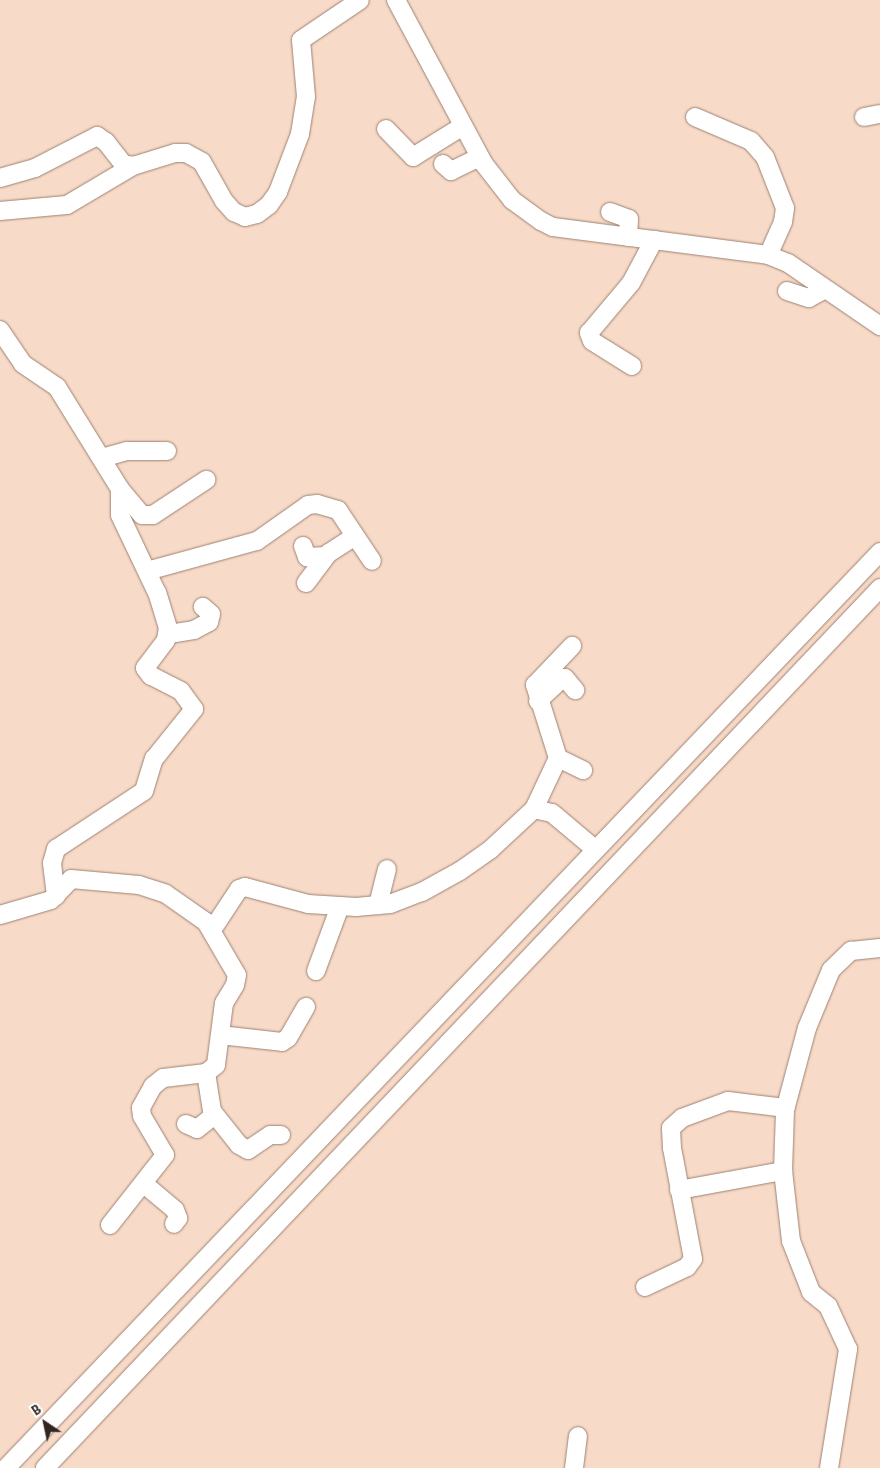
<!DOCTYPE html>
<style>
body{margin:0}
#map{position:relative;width:880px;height:1468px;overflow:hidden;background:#f8dac8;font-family:"Alegreya Sans",sans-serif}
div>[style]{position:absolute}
.roads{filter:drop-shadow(0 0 1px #9d8272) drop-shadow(0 0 1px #9d8272)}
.minor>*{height:18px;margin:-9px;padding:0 9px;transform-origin:9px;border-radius:9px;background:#fff}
span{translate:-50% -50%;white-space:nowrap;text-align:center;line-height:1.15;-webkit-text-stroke:5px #fff;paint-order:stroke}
.north{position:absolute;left:20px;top:1398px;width:50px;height:50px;-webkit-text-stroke:4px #fff;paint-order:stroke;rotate:326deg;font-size:14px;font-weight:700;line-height:20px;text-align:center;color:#312720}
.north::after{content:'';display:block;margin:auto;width:18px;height:22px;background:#312720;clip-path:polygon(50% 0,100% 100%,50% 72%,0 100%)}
</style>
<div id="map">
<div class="roads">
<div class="minor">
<i style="left:396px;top:0;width:186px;rotate:61.8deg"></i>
<i style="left:484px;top:164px;width:46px;rotate:52.1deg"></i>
<i style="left:512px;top:200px;width:36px;rotate:36deg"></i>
<i style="left:541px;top:221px;width:13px;rotate:27deg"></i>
<i style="left:553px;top:227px;width:217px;rotate:7.4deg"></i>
<i style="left:768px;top:255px;width:22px;rotate:22deg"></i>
<i style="left:788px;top:263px;width:112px;rotate:34.4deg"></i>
<i style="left:695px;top:117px;width:61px;rotate:23.2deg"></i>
<i style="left:751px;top:141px;width:21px;rotate:49deg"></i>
<i style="left:765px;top:157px;width:55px;rotate:68.6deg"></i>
<i style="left:785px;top:208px;width:14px;rotate:98deg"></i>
<i style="left:783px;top:222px;width:36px;rotate:114deg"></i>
<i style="left:864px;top:117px;width:16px;rotate:-11deg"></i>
<i style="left:386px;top:129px;width:39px;rotate:46deg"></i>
<i style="left:413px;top:157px;width:59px;rotate:-31.8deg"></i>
<i style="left:443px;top:164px;width:11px;rotate:41deg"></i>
<i style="left:451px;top:171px;width:32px;rotate:-26deg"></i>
<i style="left:0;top:178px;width:36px;rotate:-16deg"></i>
<i style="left:35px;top:168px;width:70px;rotate:-27.3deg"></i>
<i style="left:97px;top:136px;width:11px;rotate:34deg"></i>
<i style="left:106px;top:142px;width:28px;rotate:52deg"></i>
<i style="left:123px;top:164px;width:10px;rotate:11deg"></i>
<i style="left:0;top:211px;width:67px;rotate:-5.1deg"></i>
<i style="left:67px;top:205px;width:77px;rotate:-30.6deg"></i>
<i style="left:133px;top:166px;width:44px;rotate:-17.2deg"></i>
<i style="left:175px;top:153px;width:11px"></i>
<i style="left:186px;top:153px;width:18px;rotate:29deg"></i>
<i style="left:202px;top:162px;width:45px;rotate:60.6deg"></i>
<i style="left:224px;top:201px;width:15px;rotate:48deg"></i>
<i style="left:234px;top:212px;width:12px;rotate:24deg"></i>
<i style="left:245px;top:217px;width:12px;rotate:-14deg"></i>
<i style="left:257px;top:214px;width:15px;rotate:-37deg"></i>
<i style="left:269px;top:205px;width:16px;rotate:-55deg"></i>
<i style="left:278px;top:192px;width:62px;rotate:-69.2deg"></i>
<i style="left:300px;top:134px;width:37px;rotate:-81deg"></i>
<i style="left:306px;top:97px;width:57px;rotate:-95deg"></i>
<i style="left:301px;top:40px;width:71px;rotate:-34.1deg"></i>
<i style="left:610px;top:212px;width:20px;rotate:20deg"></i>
<i style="left:629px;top:219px;width:18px;rotate:93deg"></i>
<i style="left:787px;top:291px;width:23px;rotate:18deg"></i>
<i style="left:809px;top:298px;width:18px;rotate:-29deg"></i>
<i style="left:0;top:330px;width:41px;rotate:55.9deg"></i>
<i style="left:23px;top:364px;width:41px;rotate:34.1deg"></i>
<i style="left:57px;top:387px;width:120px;rotate:58.3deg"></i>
<i style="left:120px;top:489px;width:34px;rotate:50deg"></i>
<i style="left:142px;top:515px;width:11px"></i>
<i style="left:153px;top:515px;width:64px;rotate:-33.4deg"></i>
<i style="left:632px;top:366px;width:47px;rotate:-148deg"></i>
<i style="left:592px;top:341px;width:9px;rotate:-111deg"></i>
<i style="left:589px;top:333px;width:65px;rotate:-50deg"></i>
<i style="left:631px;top:283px;width:49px;rotate:-61.9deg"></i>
<i style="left:102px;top:458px;width:26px;rotate:-16deg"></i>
<i style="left:127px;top:451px;width:40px"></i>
<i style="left:303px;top:546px;width:12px;rotate:70deg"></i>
<i style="left:307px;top:557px;width:19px;rotate:-3deg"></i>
<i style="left:147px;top:571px;width:114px;rotate:-15.3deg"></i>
<i style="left:257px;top:541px;width:62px;rotate:-35.2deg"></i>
<i style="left:308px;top:505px;width:9px;rotate:-6deg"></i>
<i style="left:317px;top:504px;width:22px;rotate:16deg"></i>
<i style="left:338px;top:510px;width:61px;rotate:56.3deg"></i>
<i style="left:306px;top:583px;width:38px;rotate:-53deg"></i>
<i style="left:329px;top:553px;width:30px;rotate:-33deg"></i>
<i style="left:169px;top:634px;width:25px;rotate:-9deg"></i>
<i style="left:194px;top:630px;width:17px;rotate:-28deg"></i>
<i style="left:209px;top:622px;width:8px;rotate:-76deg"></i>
<i style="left:211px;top:614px;width:11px;rotate:-139deg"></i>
<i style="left:538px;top:701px;width:33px;rotate:-43deg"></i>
<i style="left:562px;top:679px;width:3px;rotate:-18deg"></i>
<i style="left:565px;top:678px;width:16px;rotate:50deg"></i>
<i style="left:558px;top:758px;width:28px;rotate:26deg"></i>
<i style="left:534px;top:809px;width:18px;rotate:13deg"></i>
<i style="left:552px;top:813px;width:57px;rotate:40.1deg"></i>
<i style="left:56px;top:896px;width:33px;rotate:-97deg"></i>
<i style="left:52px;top:863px;width:15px;rotate:-74deg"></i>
<i style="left:56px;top:849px;width:105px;rotate:-33.4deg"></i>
<i style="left:144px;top:791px;width:34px;rotate:-73deg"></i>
<i style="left:154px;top:759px;width:64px;rotate:-51.3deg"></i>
<i style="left:194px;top:709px;width:22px;rotate:-126deg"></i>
<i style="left:181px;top:691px;width:34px;rotate:-153deg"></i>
<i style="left:151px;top:676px;width:10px;rotate:-127deg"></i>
<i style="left:145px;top:668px;width:35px;rotate:-53deg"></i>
<i style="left:166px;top:640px;width:12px;rotate:-81deg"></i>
<i style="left:168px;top:628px;width:37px;rotate:-107deg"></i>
<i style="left:157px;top:593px;width:86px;rotate:-115.4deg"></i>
<i style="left:120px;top:515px;width:26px;rotate:-90deg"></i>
<i style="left:378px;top:905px;width:37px;rotate:-76deg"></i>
<i style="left:0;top:915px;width:53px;rotate:-16.4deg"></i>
<i style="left:51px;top:900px;width:29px;rotate:-46deg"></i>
<i style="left:71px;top:879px;width:68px;rotate:5deg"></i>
<i style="left:139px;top:885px;width:28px;rotate:18deg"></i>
<i style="left:166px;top:894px;width:49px;rotate:35deg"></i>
<i style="left:206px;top:922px;width:61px;rotate:59.7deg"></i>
<i style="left:237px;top:975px;width:10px;rotate:101deg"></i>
<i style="left:235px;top:985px;width:21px;rotate:121deg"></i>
<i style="left:224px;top:1003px;width:63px;rotate:97.4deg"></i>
<i style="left:216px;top:1065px;width:13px;rotate:141deg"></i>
<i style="left:206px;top:1073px;width:43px;rotate:173.4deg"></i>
<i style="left:163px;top:1078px;width:13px;rotate:141deg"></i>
<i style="left:153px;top:1086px;width:25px;rotate:119deg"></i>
<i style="left:141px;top:1108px;width:8px;rotate:83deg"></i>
<i style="left:142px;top:1116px;width:45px;rotate:59.5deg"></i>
<i style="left:165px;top:1155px;width:89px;rotate:128.2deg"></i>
<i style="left:212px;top:930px;width:49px;rotate:-56.6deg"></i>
<i style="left:239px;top:889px;width:6px;rotate:-18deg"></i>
<i style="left:245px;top:887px;width:65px;rotate:15.1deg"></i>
<i style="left:308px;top:904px;width:48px;rotate:3.6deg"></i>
<i style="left:356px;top:907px;width:34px;rotate:-5deg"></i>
<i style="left:390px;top:904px;width:34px;rotate:-21deg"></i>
<i style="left:422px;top:892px;width:43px;rotate:-28.9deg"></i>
<i style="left:460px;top:871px;width:38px;rotate:-35deg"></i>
<i style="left:491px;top:849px;width:59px;rotate:-42.9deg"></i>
<i style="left:534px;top:809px;width:56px;rotate:-64.8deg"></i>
<i style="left:558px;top:758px;width:77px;rotate:-107.5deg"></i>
<i style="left:535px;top:685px;width:54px;rotate:-46.5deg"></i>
<i style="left:316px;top:971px;width:69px;rotate:-69.7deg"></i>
<i style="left:220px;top:1035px;width:62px;rotate:6.4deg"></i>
<i style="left:282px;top:1042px;width:7px;rotate:-34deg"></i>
<i style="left:288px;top:1038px;width:36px;rotate:-60deg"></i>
<i style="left:206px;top:1073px;width:38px;rotate:81deg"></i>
<i style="left:212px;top:1111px;width:43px;rotate:51.5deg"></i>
<i style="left:239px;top:1145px;width:10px;rotate:29deg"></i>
<i style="left:248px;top:1150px;width:27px;rotate:-34deg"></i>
<i style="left:270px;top:1135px;width:11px"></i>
<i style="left:186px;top:1124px;width:12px;rotate:24deg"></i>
<i style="left:197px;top:1129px;width:22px;rotate:-39deg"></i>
<i style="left:144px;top:1184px;width:40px;rotate:40deg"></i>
<i style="left:175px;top:1210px;width:9px;rotate:69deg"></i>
<i style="left:178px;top:1218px;width:7px;rotate:124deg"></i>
<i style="left:679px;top:1190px;width:106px;rotate:-10.4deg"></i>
<i style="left:645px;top:1287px;width:47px;rotate:-25.5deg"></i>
<i style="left:687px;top:1267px;width:10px;rotate:-53deg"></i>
<i style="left:693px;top:1259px;width:113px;rotate:-100.7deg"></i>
<i style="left:672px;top:1148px;width:20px;rotate:-93deg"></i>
<i style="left:671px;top:1128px;width:15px;rotate:-42deg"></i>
<i style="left:682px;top:1118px;width:49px;rotate:-20.3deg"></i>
<i style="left:728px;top:1101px;width:58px;rotate:6.9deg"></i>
<i style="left:6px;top:1468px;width:1266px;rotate:-46.34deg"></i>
<i style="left:45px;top:1468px;width:1213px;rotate:-46.5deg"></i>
<i style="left:574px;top:1468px;width:32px;rotate:-83deg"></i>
<i style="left:829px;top:1468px;width:121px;rotate:-80.9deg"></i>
<i style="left:848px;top:1349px;width:47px;rotate:-114.9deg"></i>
<i style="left:828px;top:1306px;width:22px;rotate:-141deg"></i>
<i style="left:811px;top:1292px;width:55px;rotate:-111.4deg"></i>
<i style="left:791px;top:1241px;width:70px;rotate:-96.5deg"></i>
<i style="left:783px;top:1171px;width:61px;rotate:-88.1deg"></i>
<i style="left:785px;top:1110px;width:85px;rotate:-75deg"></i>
<i style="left:807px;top:1028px;width:63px;rotate:-67.5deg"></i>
<i style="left:831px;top:970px;width:28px;rotate:-44deg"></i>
<i style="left:851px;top:951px;width:29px;rotate:-6deg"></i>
</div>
</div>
<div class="north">B</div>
</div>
